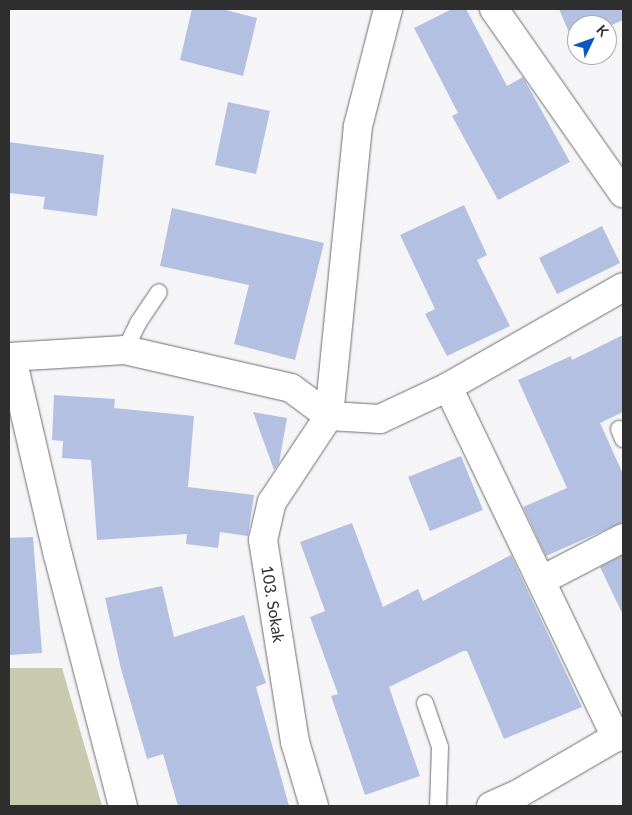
<!DOCTYPE html>
<style>
body{margin:0}
#map{position:relative;width:632px;height:815px;overflow:hidden;background:#f5f5f7;font-family:Lato,sans-serif}
div>[style]{position:absolute}
.green>*{inset:0;background:#c7caae}
.building>*{inset:0;background:#b4c0e1}
.roads{filter:drop-shadow(0 0 1px #6e6f70) drop-shadow(0 0 1px #6e6f70)}
.service>*{height:16px;margin:-8px;padding:0 8px;transform-origin:8px;border-radius:8px;background:#fff}
.minor>*{height:28px;margin:-14px;padding:0 14px;transform-origin:14px;border-radius:14px;background:#fff}
.tertiary>*{height:28px;margin:-14px;padding:0 14px;transform-origin:14px;border-radius:14px;background:#fff}
span{translate:-50% -50%;white-space:nowrap;text-align:center;line-height:1.15;-webkit-text-stroke:4px #fff;paint-order:stroke}
.street-label{font-size:16px;color:#2e2e2f}
.frame{position:absolute;inset:0;border:10px solid #2e2e2f;pointer-events:none}
.north{position:absolute;left:567px;top:15px;width:50px;height:50px;box-sizing:border-box;background:#fff;border:1px solid #ababac;border-radius:50%;rotate:48deg;font-size:14px;font-weight:700;line-height:20px;text-align:center;color:#2e2e2f}
.north::after{content:'';display:block;margin:auto;width:18px;height:22px;background:#0b56c0;clip-path:polygon(50% 0,100% 100%,50% 72%,0 100%)}
</style>
<div id="map">
<div class="green">
<i style="clip-path:polygon(9px 668px,62px 668px,102px 806px,9px 806px)"></i>
</div>
<div class="building">
<i style="clip-path:polygon(192px 9px,222px 9px,257px 18px,243px 76px,180px 60px)"></i>
<i style="clip-path:polygon(452px 9px,466px 9px,507px 86px,523px 77px,570px 162px,498px 200px,452px 116px,458px 113px,414px 28px)"></i>
<i style="clip-path:polygon(559px 9px,623px 9px,623px 20px,607px 27px,577px 25px,577px 40px,573px 42px)"></i>
<i style="clip-path:polygon(228px 102px,270px 111px,256px 174px,215px 165px)"></i>
<i style="clip-path:polygon(9px 142px,104px 155px,97px 216px,43px 209px,45px 197px,9px 193px)"></i>
<i style="clip-path:polygon(464px 205px,487px 255px,477px 260px,510px 326px,447px 356px,425px 314px,435px 309px,400px 235px)"></i>
<i style="clip-path:polygon(172px 208px,324px 243px,295px 360px,234px 344px,249px 285px,160px 266px)"></i>
<i style="clip-path:polygon(602px 226px,620px 263px,557px 294px,539px 258px)"></i>
<i style="clip-path:polygon(623px 335px,623px 412px,600px 423px,623px 474px,623px 522px,546px 556px,523px 507px,567px 488px,518px 380px,571px 356px,572px 360px)"></i>
<i style="clip-path:polygon(54px 395px,115px 399px,114px 408px,194px 416px,188px 487px,254px 495px,248px 536px,220px 532px,218px 548px,186px 544px,187px 534px,97px 540px,91px 460px,62px 458px,63px 441px,52px 440px)"></i>
<i style="clip-path:polygon(253px 412px,287px 418px,279px 463px,274px 470px)"></i>
<i style="clip-path:polygon(461px 456px,483px 510px,430px 531px,408px 477px)"></i>
<i style="clip-path:polygon(352px 523px,383px 607px,418px 589px,423px 601px,511px 555px,582px 707px,504px 739px,467px 651px,463px 651px,389px 687px,420px 776px,365px 795px,331px 696px,338px 694px,310px 617px,325px 611px,300px 542px)"></i>
<i style="clip-path:polygon(33px 537px,42px 653px,9px 655px,9px 538px)"></i>
<i style="clip-path:polygon(623px 555px,623px 615px,600px 567px)"></i>
<i style="clip-path:polygon(162px 586px,174px 637px,244px 615px,266px 683px,256px 687px,289px 806px,178px 806px,163px 754px,147px 759px,121px 669px,105px 598px)"></i>
</div>
<div class="roads">
<div class="service">
<i style="left:125px;top:350px;width:30px;rotate:-64deg"></i>
<i style="left:138px;top:323px;width:37px;rotate:-56deg"></i>
<i style="left:619px;top:429px;width:11px;rotate:68deg"></i>
<i style="left:425px;top:703px;width:46px;rotate:71.2deg"></i>
<i style="left:440px;top:747px;width:59px;rotate:91.9deg"></i>
</div>
<div class="minor">
<i style="left:494px;top:9px;width:225px;rotate:55deg"></i>
<i style="left:9px;top:357px;width:116px;rotate:-3.5deg"></i>
<i style="left:125px;top:350px;width:170px;rotate:12.9deg"></i>
<i style="left:291px;top:388px;width:47px;rotate:36.4deg"></i>
<i style="left:329px;top:416px;width:51px;rotate:3.4deg"></i>
<i style="left:380px;top:419px;width:75px;rotate:-25.2deg"></i>
<i style="left:448px;top:387px;width:202px;rotate:-29.7deg"></i>
<i style="left:12px;top:358px;width:202px;rotate:76.9deg"></i>
<i style="left:58px;top:555px;width:259px;rotate:75.5deg"></i>
<i style="left:448px;top:387px;width:389px;rotate:64.4deg"></i>
<i style="left:542px;top:580px;width:91px;rotate:-27.4deg"></i>
<i style="left:314px;top:806px;width:67px;rotate:-106.5deg"></i>
<i style="left:295px;top:742px;width:205px;rotate:-99deg"></i>
<i style="left:263px;top:540px;width:39px;rotate:-77deg"></i>
<i style="left:272px;top:502px;width:103px;rotate:-56.5deg"></i>
<i style="left:329px;top:416px;width:291px;rotate:-84.3deg"></i>
<i style="left:358px;top:126px;width:121px;rotate:-75.6deg"></i>
</div>
<div class="tertiary">
<i style="left:491px;top:806px;width:30px;rotate:-24deg"></i>
<i style="left:518px;top:794px;width:121px;rotate:-30.2deg"></i>
</div>
</div>
<div class="street-label">
<span style="left:273px;top:604px;rotate:81deg">103. Sokak</span>
</div>
<div class="frame"></div>
<div class="north">K</div>
</div>
